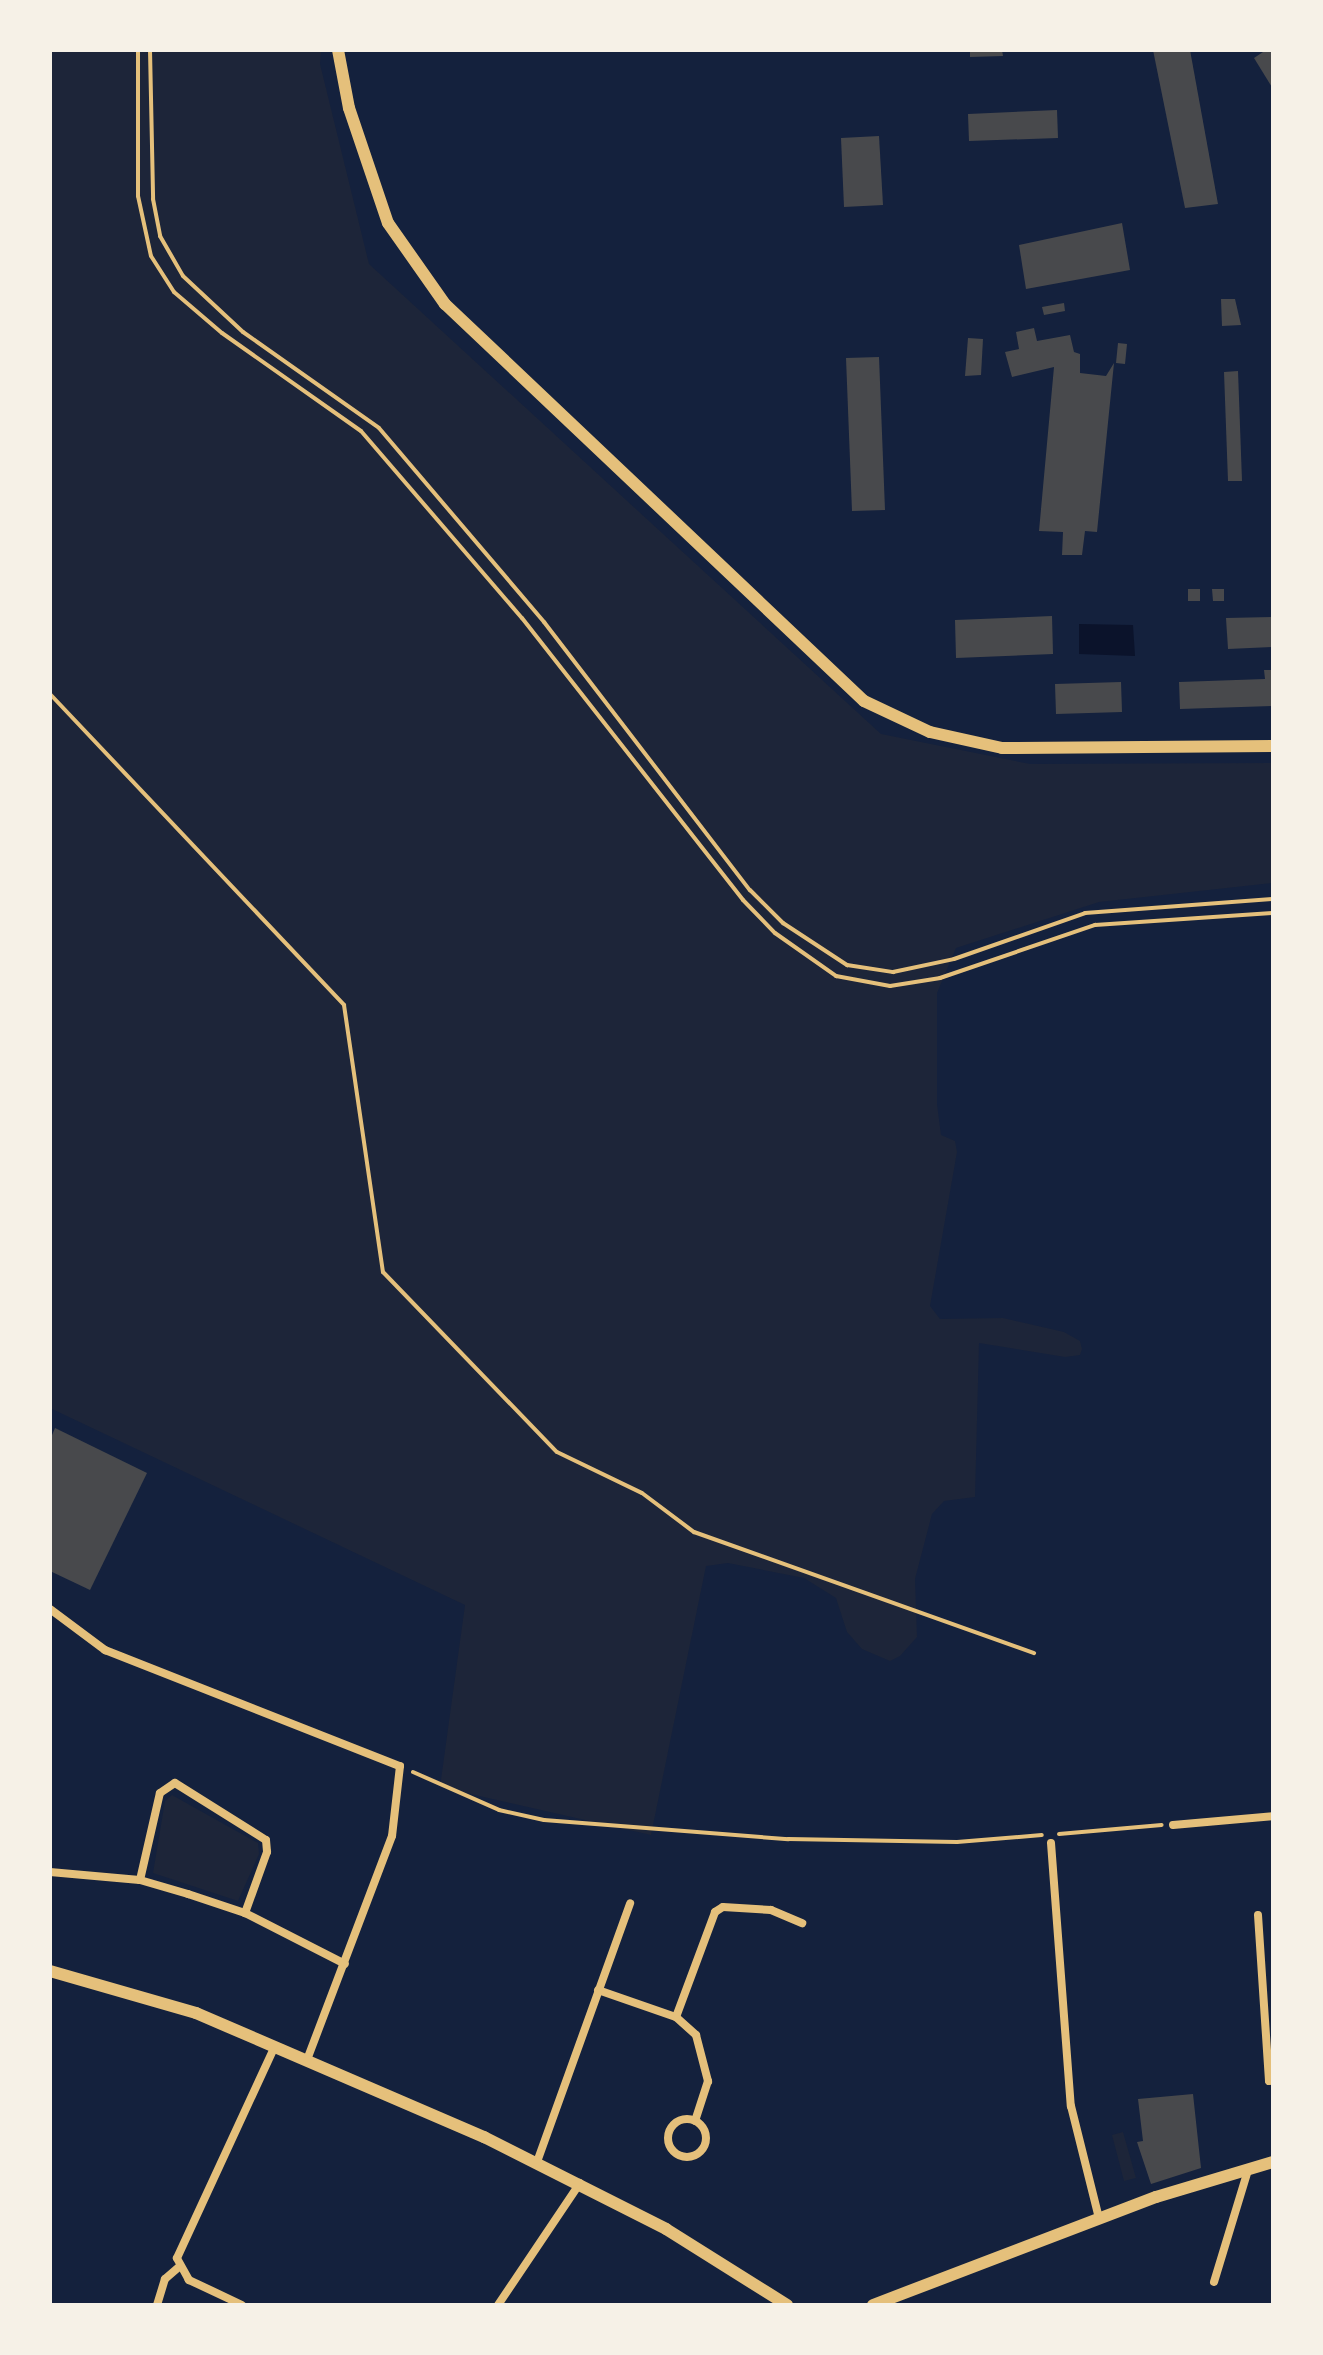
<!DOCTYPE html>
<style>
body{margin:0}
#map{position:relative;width:1323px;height:2355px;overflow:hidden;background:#14213d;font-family:Spectral,serif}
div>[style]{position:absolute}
.green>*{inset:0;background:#1d2539}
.water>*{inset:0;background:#0b132b}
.building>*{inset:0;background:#48494c}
.path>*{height:4px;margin:-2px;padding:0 2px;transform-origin:2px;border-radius:2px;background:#e5c07b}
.minor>*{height:8px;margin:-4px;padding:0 4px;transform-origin:4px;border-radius:4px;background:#e5c07b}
.minor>.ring{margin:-4px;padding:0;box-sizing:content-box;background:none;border:8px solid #e5c07b;border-radius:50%}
.tertiary>*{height:12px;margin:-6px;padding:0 6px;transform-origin:6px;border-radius:6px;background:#e5c07b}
span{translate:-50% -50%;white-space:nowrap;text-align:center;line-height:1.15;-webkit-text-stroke:8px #f6f1e7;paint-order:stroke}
.frame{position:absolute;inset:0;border:52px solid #f6f1e7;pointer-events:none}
</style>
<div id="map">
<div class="green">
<i style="clip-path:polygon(50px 50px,321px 50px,320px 64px,369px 264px,881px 734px,1030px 764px,1273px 763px,1273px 883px,1099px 902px,956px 948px,937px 993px,937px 1104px,941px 1135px,955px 1141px,957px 1152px,930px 1306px,940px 1319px,1003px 1318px,1064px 1332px,1080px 1341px,1082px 1349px,1080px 1355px,1065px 1357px,979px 1343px,975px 1497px,944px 1501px,932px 1514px,915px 1579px,917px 1637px,900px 1656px,890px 1661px,862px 1649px,847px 1632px,836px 1598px,804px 1578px,728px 1563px,706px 1566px,651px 1835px,440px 1787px,465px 1605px,50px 1408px)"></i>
<i style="clip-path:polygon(172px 1795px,258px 1843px,259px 1854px,238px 1901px,153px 1873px,165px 1801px)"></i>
<i style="clip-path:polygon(1123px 2132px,1136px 2178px,1124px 2181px,1112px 2135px)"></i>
</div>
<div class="water">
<i style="clip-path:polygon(1079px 624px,1133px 625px,1135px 656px,1079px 654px)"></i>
</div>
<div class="building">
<i style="clip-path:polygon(970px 50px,1002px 50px,1003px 56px,970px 57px)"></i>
<i style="clip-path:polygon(1153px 50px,1190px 50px,1218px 204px,1185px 208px)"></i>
<i style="clip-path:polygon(1266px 50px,1273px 50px,1273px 89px,1254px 58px)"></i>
<i style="clip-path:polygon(1057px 110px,1058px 138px,969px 141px,968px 114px)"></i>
<i style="clip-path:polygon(879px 136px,883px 205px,844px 207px,841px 138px)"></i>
<i style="clip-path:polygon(1122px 223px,1130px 270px,1026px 289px,1019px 245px)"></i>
<i style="clip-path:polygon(1221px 299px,1235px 299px,1241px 325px,1222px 326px)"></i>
<i style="clip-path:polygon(1064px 303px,1065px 311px,1044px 315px,1042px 307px)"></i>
<i style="clip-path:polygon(1034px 328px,1037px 341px,1070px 335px,1074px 352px,1080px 354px,1080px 373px,1106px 376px,1114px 363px,1097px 532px,1085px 531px,1082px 555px,1062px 555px,1063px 532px,1039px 531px,1054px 367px,1012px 377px,1005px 352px,1019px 349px,1016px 332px)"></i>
<i style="clip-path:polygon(968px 338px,983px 339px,981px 375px,965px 376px)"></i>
<i style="clip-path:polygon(1118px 343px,1127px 344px,1125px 364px,1116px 363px)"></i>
<i style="clip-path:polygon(879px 357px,885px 510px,852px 511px,846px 358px)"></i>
<i style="clip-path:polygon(1238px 371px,1242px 481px,1228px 481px,1224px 372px)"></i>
<i style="clip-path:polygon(1188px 589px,1200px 589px,1200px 601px,1188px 601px)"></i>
<i style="clip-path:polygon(1212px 589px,1224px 589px,1224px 601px,1213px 601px)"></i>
<i style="clip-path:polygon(1052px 616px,1053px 654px,956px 658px,955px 620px)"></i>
<i style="clip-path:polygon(1273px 617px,1273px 647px,1228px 649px,1226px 618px)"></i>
<i style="clip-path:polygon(1264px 670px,1273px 670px,1273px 706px,1180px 709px,1179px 682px,1265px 679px)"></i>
<i style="clip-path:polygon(1121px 682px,1122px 712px,1056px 714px,1055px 684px)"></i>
<i style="clip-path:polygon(55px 1428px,147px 1473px,90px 1590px,50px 1571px,50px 1440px)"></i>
<i style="clip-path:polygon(1193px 2094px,1201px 2168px,1151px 2184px,1137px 2142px,1143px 2141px,1138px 2099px)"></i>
</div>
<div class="path">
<i style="left:138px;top:50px;width:146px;rotate:90deg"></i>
<i style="left:138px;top:196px;width:61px;rotate:77.8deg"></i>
<i style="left:151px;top:256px;width:43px;rotate:57.4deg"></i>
<i style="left:174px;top:292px;width:63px;rotate:40.5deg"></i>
<i style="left:222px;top:333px;width:170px;rotate:35.2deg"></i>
<i style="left:361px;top:431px;width:247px;rotate:49.3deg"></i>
<i style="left:522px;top:618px;width:358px;rotate:51.9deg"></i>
<i style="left:743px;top:900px;width:46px;rotate:45.9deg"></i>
<i style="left:775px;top:933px;width:75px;rotate:35.2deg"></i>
<i style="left:836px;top:976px;width:55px;rotate:10.5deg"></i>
<i style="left:890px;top:986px;width:51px;rotate:-9.1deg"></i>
<i style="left:940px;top:978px;width:164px;rotate:-18.9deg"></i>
<i style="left:1095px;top:925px;width:178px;rotate:-3.9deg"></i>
<i style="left:150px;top:50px;width:149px;rotate:88.8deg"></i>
<i style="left:153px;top:199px;width:38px;rotate:79deg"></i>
<i style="left:160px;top:236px;width:46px;rotate:60.1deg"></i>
<i style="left:183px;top:276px;width:82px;rotate:43deg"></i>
<i style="left:243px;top:332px;width:166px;rotate:35.2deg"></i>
<i style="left:379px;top:428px;width:255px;rotate:49.6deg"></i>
<i style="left:544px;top:622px;width:338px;rotate:52.5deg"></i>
<i style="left:750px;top:890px;width:47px;rotate:45deg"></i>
<i style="left:783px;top:923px;width:77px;rotate:33.3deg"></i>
<i style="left:847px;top:965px;width:47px;rotate:8.7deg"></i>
<i style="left:893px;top:972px;width:62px;rotate:-12deg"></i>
<i style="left:954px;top:959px;width:139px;rotate:-19.3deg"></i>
<i style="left:1085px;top:913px;width:189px;rotate:-4.3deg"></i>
<i style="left:50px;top:694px;width:428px;rotate:46.6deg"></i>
<i style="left:344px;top:1005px;width:270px;rotate:81.7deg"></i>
<i style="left:383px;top:1272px;width:250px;rotate:46deg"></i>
<i style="left:557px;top:1452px;width:94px;rotate:25.8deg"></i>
<i style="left:642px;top:1493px;width:65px;rotate:36.9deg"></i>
<i style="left:694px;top:1532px;width:361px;rotate:19.6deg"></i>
<i style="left:413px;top:1772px;width:94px;rotate:23.8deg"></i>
<i style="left:499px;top:1810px;width:46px;rotate:12.5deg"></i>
<i style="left:544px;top:1820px;width:245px;rotate:4.5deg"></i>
<i style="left:788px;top:1839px;width:169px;rotate:1deg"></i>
<i style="left:957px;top:1842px;width:85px;rotate:-4.7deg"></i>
<i style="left:1059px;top:1834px;width:103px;rotate:-5deg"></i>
</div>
<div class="minor">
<i style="left:50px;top:1609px;width:69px;rotate:36.7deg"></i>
<i style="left:105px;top:1650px;width:317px;rotate:21.5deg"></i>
<i style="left:400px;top:1766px;width:70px;rotate:96.5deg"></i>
<i style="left:392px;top:1836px;width:240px;rotate:110.8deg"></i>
<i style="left:1173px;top:1825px;width:100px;rotate:-5.1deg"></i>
<i style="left:1051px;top:1843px;width:264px;rotate:85.7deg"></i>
<i style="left:1071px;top:2106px;width:115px;rotate:76deg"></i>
<i style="left:50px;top:1872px;width:90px;rotate:5.1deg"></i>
<i style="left:140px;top:1880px;width:50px;rotate:16.3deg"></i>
<i style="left:188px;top:1894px;width:60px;rotate:18.4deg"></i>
<i style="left:245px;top:1913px;width:112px;rotate:27deg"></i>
<i style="left:140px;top:1880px;width:89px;rotate:-77.1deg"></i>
<i style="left:160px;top:1793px;width:18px;rotate:-34deg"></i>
<i style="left:175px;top:1783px;width:107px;rotate:32.1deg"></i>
<i style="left:266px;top:1840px;width:12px;rotate:85deg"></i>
<i style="left:267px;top:1852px;width:65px;rotate:109.8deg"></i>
<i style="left:1258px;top:1915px;width:166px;rotate:86.2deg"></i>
<i style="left:1269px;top:2081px;width:4px;rotate:-14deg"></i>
<i style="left:598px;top:1990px;width:83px;rotate:19.1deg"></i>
<i style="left:676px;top:2017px;width:27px;rotate:42deg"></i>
<i style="left:696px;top:2035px;width:48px;rotate:75.4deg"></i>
<i style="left:708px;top:2081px;width:42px;rotate:108deg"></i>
<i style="left:676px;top:2017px;width:112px;rotate:-69.6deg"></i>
<i style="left:715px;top:1912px;width:9px;rotate:-32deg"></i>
<i style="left:723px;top:1907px;width:48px;rotate:3.6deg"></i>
<i style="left:771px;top:1910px;width:34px;rotate:23deg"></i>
<i class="ring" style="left:668px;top:2119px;width:30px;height:30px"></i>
<i style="left:537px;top:2162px;width:275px;rotate:-70.2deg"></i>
<i style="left:1214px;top:2282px;width:117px;rotate:-73.1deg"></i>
<i style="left:157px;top:2305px;width:27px;rotate:-73deg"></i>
<i style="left:165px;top:2279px;width:18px;rotate:-41deg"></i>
<i style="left:242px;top:2305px;width:59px;rotate:-154.7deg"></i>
<i style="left:189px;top:2280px;width:25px;rotate:-119deg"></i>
<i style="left:177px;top:2258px;width:234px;rotate:-65.2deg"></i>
<i style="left:498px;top:2305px;width:147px;rotate:-56.1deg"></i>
</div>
<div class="tertiary">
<i style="left:338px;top:50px;width:59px;rotate:79.3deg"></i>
<i style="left:349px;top:108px;width:121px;rotate:71.3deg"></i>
<i style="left:388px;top:223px;width:99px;rotate:54.9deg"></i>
<i style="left:445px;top:304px;width:577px;rotate:43.46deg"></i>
<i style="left:864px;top:701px;width:73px;rotate:25.2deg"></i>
<i style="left:930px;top:732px;width:74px;rotate:12.5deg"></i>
<i style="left:1002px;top:748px;width:271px;rotate:-0.4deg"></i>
<i style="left:50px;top:1971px;width:152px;rotate:16deg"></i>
<i style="left:196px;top:2013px;width:314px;rotate:23.3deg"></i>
<i style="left:484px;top:2137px;width:204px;rotate:26.8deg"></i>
<i style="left:666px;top:2229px;width:143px;rotate:32.1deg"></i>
<i style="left:873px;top:2305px;width:303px;rotate:-20.9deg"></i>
<i style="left:1156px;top:2197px;width:122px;rotate:-16.7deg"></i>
</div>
<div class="frame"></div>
</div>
